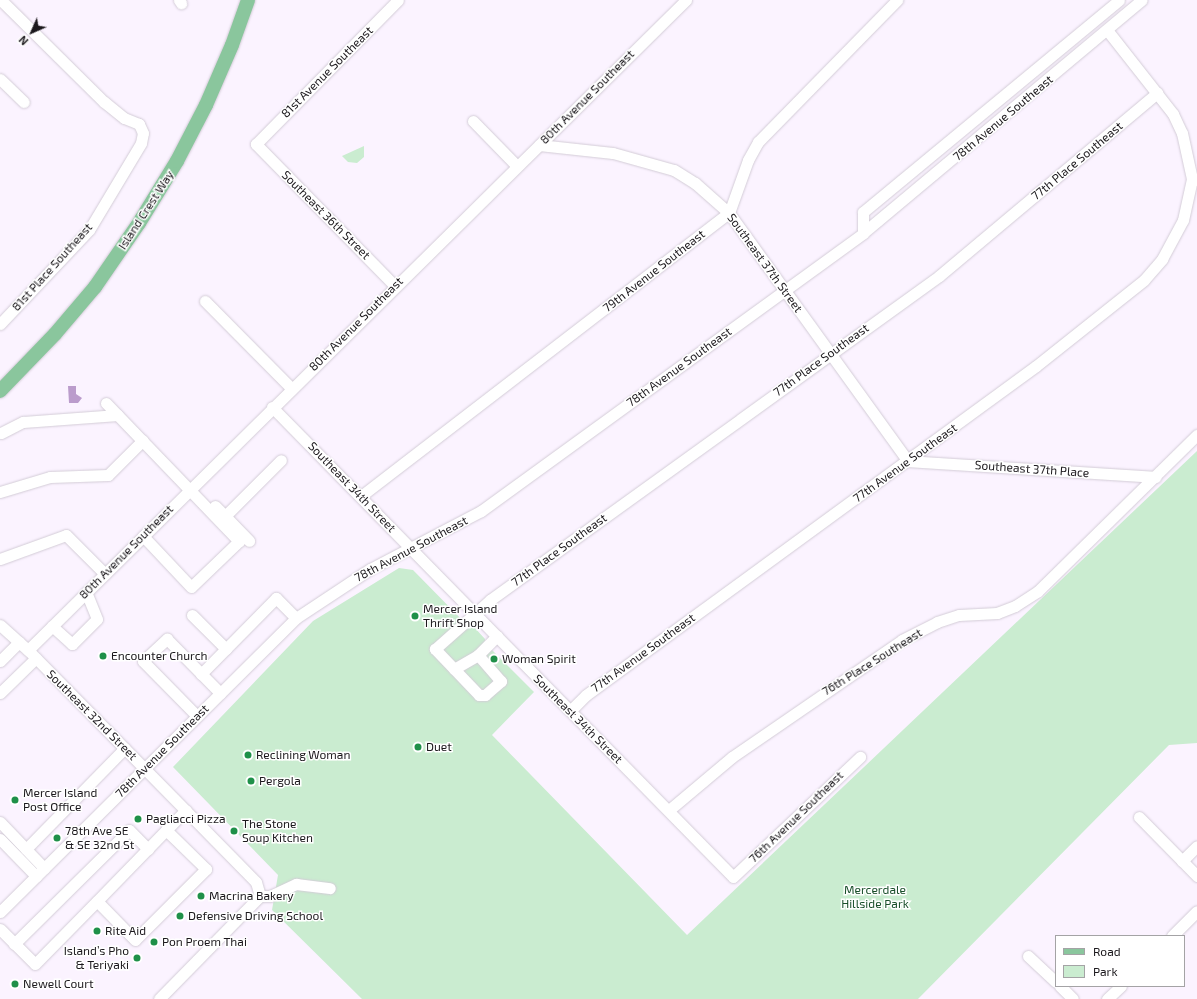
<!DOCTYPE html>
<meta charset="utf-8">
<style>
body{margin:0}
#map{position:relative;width:1197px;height:999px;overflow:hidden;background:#fbf3ff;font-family:"Exo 2",sans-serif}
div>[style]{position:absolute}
.green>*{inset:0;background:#caecd0}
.water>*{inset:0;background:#bb9ccc}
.roads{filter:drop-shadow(0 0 1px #d3ccd7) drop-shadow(0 0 1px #d3ccd7)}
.minor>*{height:11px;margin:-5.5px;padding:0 5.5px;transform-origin:5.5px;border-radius:5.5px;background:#fff}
.major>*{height:14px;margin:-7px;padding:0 7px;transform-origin:7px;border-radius:7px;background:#8ac69d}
.dots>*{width:11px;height:11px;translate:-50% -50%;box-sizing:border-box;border:2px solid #fff;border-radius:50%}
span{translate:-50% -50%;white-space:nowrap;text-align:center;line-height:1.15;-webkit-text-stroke:3px #fff;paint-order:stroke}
.street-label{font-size:12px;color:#1c191d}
.poi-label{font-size:12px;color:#1c191d}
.left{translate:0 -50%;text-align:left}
.right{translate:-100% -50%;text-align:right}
.park-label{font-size:12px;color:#194f2a}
.legend{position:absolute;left:1055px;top:935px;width:130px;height:52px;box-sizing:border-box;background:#fff;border:1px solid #a4a3a5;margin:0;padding:5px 7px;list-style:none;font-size:12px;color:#1c191d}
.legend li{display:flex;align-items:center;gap:8px;height:20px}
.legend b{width:20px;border:1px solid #a4a3a5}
.north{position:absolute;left:12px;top:12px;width:40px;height:40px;-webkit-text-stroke:3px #fff;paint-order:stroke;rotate:225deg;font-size:11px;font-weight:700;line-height:16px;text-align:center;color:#1c191d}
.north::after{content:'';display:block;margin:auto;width:14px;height:18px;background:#1c191d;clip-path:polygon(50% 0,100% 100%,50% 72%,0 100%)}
</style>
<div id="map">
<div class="green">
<i style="clip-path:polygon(364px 146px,364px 157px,357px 163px,348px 162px,342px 156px)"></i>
<i style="clip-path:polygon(1197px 451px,1197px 743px,1169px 745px,918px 999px,362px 999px,272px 910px,278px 875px,173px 767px,313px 621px,399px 568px,413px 570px,470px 628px,474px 627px,485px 639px,485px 643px,534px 692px,492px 735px,687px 935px)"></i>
</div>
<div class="water">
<i style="clip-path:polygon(68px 386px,76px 386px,76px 394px,82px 398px,78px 403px,69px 403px)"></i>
</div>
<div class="roads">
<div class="minor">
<i style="left:179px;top:0;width:4px;rotate:56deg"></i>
<i style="left:1107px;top:30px;width:107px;rotate:51.8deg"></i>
<i style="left:1173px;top:114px;width:21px;rotate:65deg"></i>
<i style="left:1182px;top:133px;width:47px;rotate:77.7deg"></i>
<i style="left:1192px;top:179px;width:5px;rotate:11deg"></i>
<i style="left:0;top:79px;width:33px;rotate:44deg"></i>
<i style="left:473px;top:121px;width:62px;rotate:45.7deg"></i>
<i style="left:539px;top:145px;width:74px;rotate:6.2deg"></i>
<i style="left:613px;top:153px;width:63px;rotate:15.6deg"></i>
<i style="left:674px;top:170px;width:25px;rotate:32deg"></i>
<i style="left:695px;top:183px;width:45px;rotate:41.4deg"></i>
<i style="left:729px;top:213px;width:306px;rotate:54.2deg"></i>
<i style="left:908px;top:461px;width:248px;rotate:3.7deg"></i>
<i style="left:863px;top:233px;width:21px;rotate:-90deg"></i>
<i style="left:863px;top:212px;width:332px;rotate:-39.6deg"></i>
<i style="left:395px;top:286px;width:199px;rotate:-134.4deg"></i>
<i style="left:256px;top:144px;width:202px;rotate:-45.4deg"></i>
<i style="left:205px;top:301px;width:122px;rotate:45.3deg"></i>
<i style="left:0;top:324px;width:129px;rotate:-46.6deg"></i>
<i style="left:89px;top:230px;width:101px;rotate:-59.1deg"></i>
<i style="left:141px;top:143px;width:10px;rotate:-79deg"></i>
<i style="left:143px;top:133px;width:10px;rotate:-114deg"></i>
<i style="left:139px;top:124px;width:16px;rotate:-158deg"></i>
<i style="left:124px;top:118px;width:26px;rotate:-141deg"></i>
<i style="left:104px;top:102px;width:145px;rotate:-135.3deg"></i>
<i style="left:106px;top:403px;width:192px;rotate:46.1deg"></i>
<i style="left:239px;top:541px;width:66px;rotate:136.2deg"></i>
<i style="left:191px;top:587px;width:70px;rotate:-133.3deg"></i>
<i style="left:272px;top:407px;width:658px;rotate:45.55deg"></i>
<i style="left:733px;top:877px;width:175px;rotate:-43.4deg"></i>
<i style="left:1px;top:433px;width:25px;rotate:-27deg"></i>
<i style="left:23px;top:422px;width:95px;rotate:-4.2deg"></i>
<i style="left:0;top:492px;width:52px;rotate:-16.7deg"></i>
<i style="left:50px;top:477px;width:58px;rotate:-2deg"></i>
<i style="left:108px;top:475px;width:49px;rotate:-45deg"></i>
<i style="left:361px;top:496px;width:464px;rotate:-37.6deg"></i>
<i style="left:729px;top:213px;width:56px;rotate:-70.3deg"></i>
<i style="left:748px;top:160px;width:21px;rotate:-61deg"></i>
<i style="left:758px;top:142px;width:199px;rotate:-45.6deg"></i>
<i style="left:215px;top:506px;width:14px;rotate:45deg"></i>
<i style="left:225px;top:516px;width:79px;rotate:-45deg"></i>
<i style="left:229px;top:520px;width:29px;rotate:46deg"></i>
<i style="left:0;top:559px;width:70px;rotate:-20deg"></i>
<i style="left:66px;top:535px;width:55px;rotate:45deg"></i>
<i style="left:192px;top:615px;width:48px;rotate:45deg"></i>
<i style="left:0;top:625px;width:38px;rotate:42deg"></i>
<i style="left:28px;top:650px;width:325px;rotate:45.5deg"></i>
<i style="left:256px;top:882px;width:15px;rotate:74deg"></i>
<i style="left:52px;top:626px;width:27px;rotate:42deg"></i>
<i style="left:72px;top:644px;width:35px;rotate:-45deg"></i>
<i style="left:97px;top:619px;width:29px;rotate:-112deg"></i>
<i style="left:28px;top:650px;width:925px;rotate:-44.65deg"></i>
<i style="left:478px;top:655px;width:27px;rotate:-45deg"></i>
<i style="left:0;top:661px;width:27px;rotate:-45deg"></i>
<i style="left:454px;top:669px;width:28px;rotate:-30deg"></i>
<i style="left:478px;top:655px;width:35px;rotate:49deg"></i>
<i style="left:501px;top:681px;width:21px;rotate:139deg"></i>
<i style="left:485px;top:695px;width:6px;rotate:180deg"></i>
<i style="left:479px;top:695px;width:64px;rotate:-133.7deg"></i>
<i style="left:435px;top:649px;width:74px;rotate:-41.7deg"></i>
<i style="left:490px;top:600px;width:554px;rotate:-35.81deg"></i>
<i style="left:939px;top:276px;width:285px;rotate:-40deg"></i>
<i style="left:201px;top:674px;width:107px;rotate:-45.4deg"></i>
<i style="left:276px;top:598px;width:28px;rotate:45deg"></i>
<i style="left:0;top:693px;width:50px;rotate:-44.2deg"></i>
<i style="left:571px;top:710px;width:21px;rotate:-45deg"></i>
<i style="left:586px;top:695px;width:557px;rotate:-36.17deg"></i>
<i style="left:1036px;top:366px;width:138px;rotate:-38.5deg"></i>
<i style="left:1144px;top:280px;width:28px;rotate:-49deg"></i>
<i style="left:1162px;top:259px;width:44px;rotate:-61.7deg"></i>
<i style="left:1183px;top:220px;width:42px;rotate:-77.6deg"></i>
<i style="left:197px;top:716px;width:77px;rotate:-134.5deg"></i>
<i style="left:143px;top:661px;width:33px;rotate:-43deg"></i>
<i style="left:167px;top:639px;width:76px;rotate:45.5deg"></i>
<i style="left:669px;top:810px;width:82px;rotate:-40.1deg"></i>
<i style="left:732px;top:757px;width:206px;rotate:-34.5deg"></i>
<i style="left:902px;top:640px;width:39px;rotate:-27deg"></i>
<i style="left:937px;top:622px;width:23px;rotate:-18deg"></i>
<i style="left:959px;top:615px;width:38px;rotate:-3deg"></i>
<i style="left:997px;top:613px;width:19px;rotate:-21deg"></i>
<i style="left:1015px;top:606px;width:27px;rotate:-33deg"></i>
<i style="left:1038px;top:591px;width:223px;rotate:-44.5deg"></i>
<i style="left:1139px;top:817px;width:83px;rotate:45.5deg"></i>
<i style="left:0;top:822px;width:64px;rotate:46.3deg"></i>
<i style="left:166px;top:830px;width:56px;rotate:44.3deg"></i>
<i style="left:206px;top:869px;width:100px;rotate:135deg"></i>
<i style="left:135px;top:940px;width:54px;rotate:-134.3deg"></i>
<i style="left:97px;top:901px;width:99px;rotate:-45.8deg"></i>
<i style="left:166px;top:830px;width:28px;rotate:-45deg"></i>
<i style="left:0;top:839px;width:52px;rotate:45.8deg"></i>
<i style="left:26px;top:849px;width:141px;rotate:-45.6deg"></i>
<i style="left:1182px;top:861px;width:21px;rotate:-45deg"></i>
<i style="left:260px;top:896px;width:10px"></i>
<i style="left:270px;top:896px;width:29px;rotate:-25deg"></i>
<i style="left:296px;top:884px;width:34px;rotate:7deg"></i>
<i style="left:0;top:912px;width:417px;rotate:-44.8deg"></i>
<i style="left:296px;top:618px;width:89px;rotate:-33.5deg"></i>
<i style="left:370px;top:569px;width:125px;rotate:-27.6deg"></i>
<i style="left:481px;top:511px;width:472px;rotate:-36deg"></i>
<i style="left:863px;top:233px;width:363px;rotate:-39.9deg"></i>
<i style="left:0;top:929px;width:49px;rotate:45deg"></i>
<i style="left:35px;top:964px;width:88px;rotate:-45.5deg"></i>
<i style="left:1172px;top:936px;width:35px;rotate:-45deg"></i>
<i style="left:14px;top:944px;width:162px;rotate:-44.7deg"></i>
<i style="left:129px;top:830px;width:27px;rotate:45deg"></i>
<i style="left:1028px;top:956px;width:38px;rotate:43deg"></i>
<i style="left:1060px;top:986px;width:18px;rotate:45deg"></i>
<i style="left:159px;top:999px;width:144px;rotate:-45.6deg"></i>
<i style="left:1107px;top:999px;width:19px;rotate:-43deg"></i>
</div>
<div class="major">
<i style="left:0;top:391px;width:79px;rotate:-46deg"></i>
<i style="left:55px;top:334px;width:62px;rotate:-49.6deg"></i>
<i style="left:95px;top:287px;width:78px;rotate:-55.5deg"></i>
<i style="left:139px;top:223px;width:73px;rotate:-58.5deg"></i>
<i style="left:177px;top:161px;width:63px;rotate:-62.6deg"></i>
<i style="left:206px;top:105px;width:65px;rotate:-66.6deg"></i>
<i style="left:232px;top:45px;width:48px;rotate:-70.4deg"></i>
</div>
</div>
<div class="dots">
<i style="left:415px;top:616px;background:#1f9049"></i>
<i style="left:103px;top:656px;background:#1f9049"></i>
<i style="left:494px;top:659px;background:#1f9049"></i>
<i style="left:418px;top:747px;background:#1f9049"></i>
<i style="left:248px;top:755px;background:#1f9049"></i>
<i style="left:251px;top:781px;background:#1f9049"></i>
<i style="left:15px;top:800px;background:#1f9049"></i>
<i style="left:138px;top:819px;background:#1f9049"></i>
<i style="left:234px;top:831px;background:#1f9049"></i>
<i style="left:57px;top:838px;background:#1f9049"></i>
<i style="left:201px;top:896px;background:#1f9049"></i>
<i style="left:180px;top:916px;background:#1f9049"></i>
<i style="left:97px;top:931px;background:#1f9049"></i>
<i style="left:154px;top:942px;background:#1f9049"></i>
<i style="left:137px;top:958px;background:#1f9049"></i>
<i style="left:15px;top:984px;background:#1f9049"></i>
</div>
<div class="street-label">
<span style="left:327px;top:72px;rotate:-45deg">81st Avenue Southeast</span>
<span style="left:587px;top:97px;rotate:-45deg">80th Avenue Southeast</span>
<span style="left:1003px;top:118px;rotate:-40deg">78th Avenue Southeast</span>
<span style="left:1077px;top:161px;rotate:-40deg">77th Place Southeast</span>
<span style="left:146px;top:210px;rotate:-57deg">Island Crest Way</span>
<span style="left:326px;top:215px;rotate:45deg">Southeast 36th Street</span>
<span style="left:765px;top:263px;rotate:54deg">Southeast 37th Street</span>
<span style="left:52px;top:267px;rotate:-48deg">81st Place Southeast</span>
<span style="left:654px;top:271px;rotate:-38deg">79th Avenue Southeast</span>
<span style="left:356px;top:324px;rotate:-45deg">80th Avenue Southeast</span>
<span style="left:821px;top:360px;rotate:-36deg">77th Place Southeast</span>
<span style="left:679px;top:367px;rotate:-36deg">78th Avenue Southeast</span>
<span style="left:905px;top:463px;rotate:-36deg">77th Avenue Southeast</span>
<span style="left:1032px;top:469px;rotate:4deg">Southeast 37th Place</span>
<span style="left:352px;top:487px;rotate:46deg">Southeast 34th Street</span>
<span style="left:411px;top:549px;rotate:-28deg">78th Avenue Southeast</span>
<span style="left:559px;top:550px;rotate:-36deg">77th Place Southeast</span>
<span style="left:126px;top:552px;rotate:-45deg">80th Avenue Southeast</span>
<span style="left:643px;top:653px;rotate:-36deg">77th Avenue Southeast</span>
<span style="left:872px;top:662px;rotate:-32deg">76th Place Southeast</span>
<span style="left:92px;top:715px;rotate:45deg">Southeast 32nd Street</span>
<span style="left:578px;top:719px;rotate:45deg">Southeast 34th Street</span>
<span style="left:162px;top:751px;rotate:-45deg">78th Avenue Southeast</span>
<span style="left:796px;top:817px;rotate:-44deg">76th Avenue Southeast</span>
</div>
<div class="poi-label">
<span class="left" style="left:423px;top:616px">Mercer Island<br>Thrift Shop</span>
<span class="left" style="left:111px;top:656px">Encounter Church</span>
<span class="left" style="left:502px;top:659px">Woman Spirit</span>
<span class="left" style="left:426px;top:747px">Duet</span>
<span class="left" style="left:256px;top:755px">Reclining Woman</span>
<span class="left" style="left:259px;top:781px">Pergola</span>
<span class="left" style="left:23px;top:800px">Mercer Island<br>Post Office</span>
<span class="left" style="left:146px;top:819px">Pagliacci Pizza</span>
<span class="left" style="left:242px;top:831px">The Stone<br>Soup Kitchen</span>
<span class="left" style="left:65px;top:838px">78th Ave SE<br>&amp; SE 32nd St</span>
<span class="left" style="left:209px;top:896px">Macrina Bakery</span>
<span class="left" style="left:188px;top:916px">Defensive Driving School</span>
<span class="left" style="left:105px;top:931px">Rite Aid</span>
<span class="left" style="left:162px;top:942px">Pon Proem Thai</span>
<span class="right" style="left:129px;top:958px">Island’s Pho<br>&amp; Teriyaki</span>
<span class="left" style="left:23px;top:984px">Newell Court</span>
</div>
<div class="park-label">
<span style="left:875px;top:897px">Mercerdale<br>Hillside Park</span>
</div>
<ul class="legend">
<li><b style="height:5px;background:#8ac69d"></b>Road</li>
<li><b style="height:11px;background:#caecd0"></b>Park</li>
</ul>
<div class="north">N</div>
</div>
